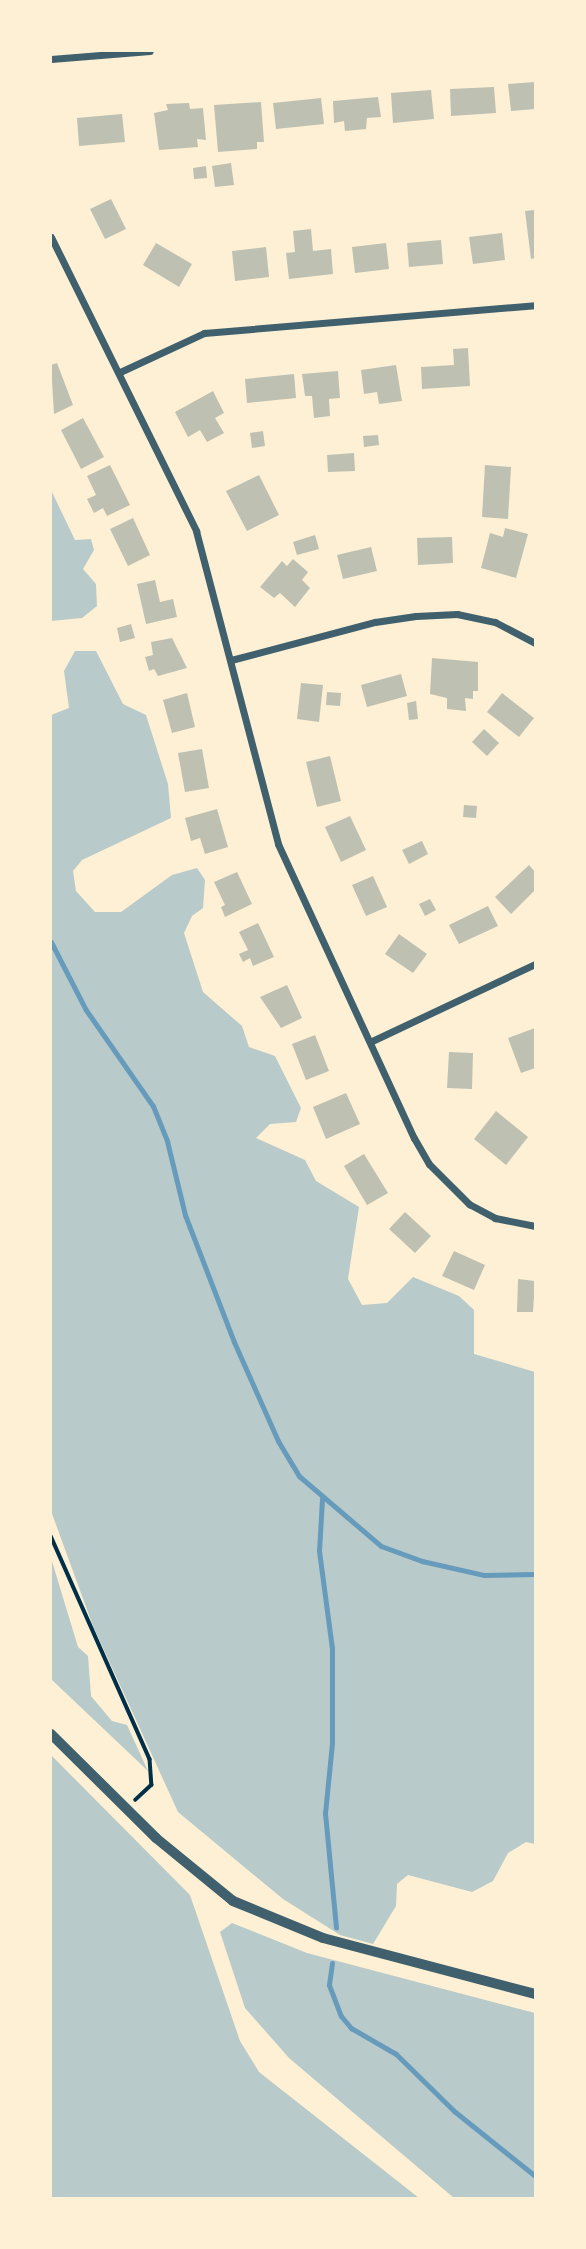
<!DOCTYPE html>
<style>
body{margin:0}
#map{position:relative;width:586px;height:2249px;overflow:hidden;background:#fdf0d5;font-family:"Titillium Web",sans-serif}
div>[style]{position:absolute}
.green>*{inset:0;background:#b9caca}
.stream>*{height:5px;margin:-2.5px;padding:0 2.5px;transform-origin:2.5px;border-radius:2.5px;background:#669bbc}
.building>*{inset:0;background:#bec0b2}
.path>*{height:3.5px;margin:-1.75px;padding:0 1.75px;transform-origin:1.75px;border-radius:1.75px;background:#003049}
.minor>*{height:7px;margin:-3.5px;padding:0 3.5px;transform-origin:3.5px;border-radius:3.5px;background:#3f606c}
.tertiary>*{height:10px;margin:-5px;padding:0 5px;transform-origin:5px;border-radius:5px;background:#3f606c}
span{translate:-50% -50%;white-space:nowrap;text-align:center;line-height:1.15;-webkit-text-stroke:7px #fdf0d5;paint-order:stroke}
.frame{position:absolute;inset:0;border:52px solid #fdf0d5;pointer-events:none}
</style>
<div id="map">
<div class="green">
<i style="clip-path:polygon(51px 490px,75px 540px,91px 539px,94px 550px,83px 569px,96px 584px,97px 606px,82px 618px,51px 621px)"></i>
<i style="clip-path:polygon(75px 651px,96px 651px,123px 704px,146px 715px,168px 784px,171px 818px,82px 860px,73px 871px,76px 891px,95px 912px,121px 912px,172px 875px,197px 868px,205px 880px,203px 908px,192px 916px,184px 933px,203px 992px,242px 1026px,249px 1047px,275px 1056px,301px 1108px,296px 1122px,270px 1124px,256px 1138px,305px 1160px,316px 1181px,359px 1207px,348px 1279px,362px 1305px,387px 1303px,413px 1277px,459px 1296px,474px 1310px,474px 1354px,535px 1372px,535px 1844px,526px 1842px,508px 1853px,493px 1881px,472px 1892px,408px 1875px,397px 1884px,396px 1906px,373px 1944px,340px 1935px,283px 1899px,178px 1812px,93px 1626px,51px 1511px,51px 715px,69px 708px,64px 671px)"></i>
<i style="clip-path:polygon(51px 1558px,78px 1647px,88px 1656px,91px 1696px,112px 1721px,127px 1725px,148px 1771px,51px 1679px)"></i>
<i style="clip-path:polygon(51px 1755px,190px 1895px,240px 2041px,259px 2072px,419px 2198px,51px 2198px)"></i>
<i style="clip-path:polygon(232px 1923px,307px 1953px,535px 2013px,535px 2198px,454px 2198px,289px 2058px,245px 2008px,220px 1932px)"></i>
</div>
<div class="stream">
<i style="left:51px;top:942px;width:76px;rotate:62.8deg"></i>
<i style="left:86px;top:1010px;width:117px;rotate:55.1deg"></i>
<i style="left:153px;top:1106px;width:38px;rotate:68deg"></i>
<i style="left:167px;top:1141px;width:76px;rotate:76.3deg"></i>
<i style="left:185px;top:1215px;width:136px;rotate:68.9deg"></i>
<i style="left:234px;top:1342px;width:108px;rotate:66deg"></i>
<i style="left:278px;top:1441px;width:41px;rotate:59deg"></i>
<i style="left:299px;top:1476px;width:108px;rotate:40.5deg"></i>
<i style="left:381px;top:1546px;width:44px;rotate:20.1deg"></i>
<i style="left:422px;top:1561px;width:64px;rotate:12.7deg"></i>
<i style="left:484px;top:1575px;width:51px;rotate:-1.1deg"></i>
<i style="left:322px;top:1499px;width:52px;rotate:93.3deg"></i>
<i style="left:319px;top:1551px;width:98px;rotate:82.4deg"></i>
<i style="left:332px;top:1648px;width:95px;rotate:90deg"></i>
<i style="left:332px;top:1743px;width:70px;rotate:95.7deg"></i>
<i style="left:325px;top:1813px;width:115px;rotate:84.5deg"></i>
<i style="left:332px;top:1963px;width:22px;rotate:98deg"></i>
<i style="left:329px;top:1985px;width:33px;rotate:69deg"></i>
<i style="left:341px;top:2016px;width:16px;rotate:50deg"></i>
<i style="left:351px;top:2028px;width:52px;rotate:30deg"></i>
<i style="left:396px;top:2054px;width:81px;rotate:44.5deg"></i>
<i style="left:454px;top:2111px;width:104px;rotate:38.7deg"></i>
</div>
<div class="building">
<i style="clip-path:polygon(535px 82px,535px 109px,511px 111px,508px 84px)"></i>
<i style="clip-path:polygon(494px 87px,496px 113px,451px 116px,450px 89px)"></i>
<i style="clip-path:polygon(431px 90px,434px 119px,393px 123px,391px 93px)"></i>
<i style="clip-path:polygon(378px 97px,381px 117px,367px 118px,366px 129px,345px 131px,344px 121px,334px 123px,333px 101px)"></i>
<i style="clip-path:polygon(321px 98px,324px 124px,276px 129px,273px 103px)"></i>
<i style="clip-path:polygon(261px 102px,264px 142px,257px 142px,257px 149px,218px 152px,214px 105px)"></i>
<i style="clip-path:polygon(189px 103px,190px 109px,203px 108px,206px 140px,197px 139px,198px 147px,159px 150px,154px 113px,168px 110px,166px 104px)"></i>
<i style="clip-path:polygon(122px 114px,125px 142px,79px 146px,77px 118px)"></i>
<i style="clip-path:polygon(231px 163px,234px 185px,215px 187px,212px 166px)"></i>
<i style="clip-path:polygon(206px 166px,207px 178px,194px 179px,193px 168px)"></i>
<i style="clip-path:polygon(111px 199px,126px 229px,105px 239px,90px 209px)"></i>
<i style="clip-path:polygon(535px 210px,535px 258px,531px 259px,525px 211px)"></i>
<i style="clip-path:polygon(311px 229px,313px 251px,331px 249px,333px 274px,289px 279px,286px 253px,295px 252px,293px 231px)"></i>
<i style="clip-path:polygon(502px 233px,505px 260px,473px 264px,469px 237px)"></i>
<i style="clip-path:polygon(441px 240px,443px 264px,409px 267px,407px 243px)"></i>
<i style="clip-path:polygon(156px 243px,192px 264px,179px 287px,143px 265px)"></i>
<i style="clip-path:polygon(386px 243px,389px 269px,355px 273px,352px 247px)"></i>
<i style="clip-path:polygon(266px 247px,269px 277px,235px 281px,232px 251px)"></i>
<i style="clip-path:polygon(468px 348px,470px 386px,422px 389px,421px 367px,454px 365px,453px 349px)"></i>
<i style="clip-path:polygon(57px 363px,73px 405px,54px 414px,51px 365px)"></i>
<i style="clip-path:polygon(396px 365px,402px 401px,379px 404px,377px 392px,364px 394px,361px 370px)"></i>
<i style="clip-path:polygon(338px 371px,340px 398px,329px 399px,330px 416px,314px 418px,312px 396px,305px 396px,302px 374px)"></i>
<i style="clip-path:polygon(294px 374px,296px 398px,247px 403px,245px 379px)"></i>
<i style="clip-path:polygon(213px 391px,224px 413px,215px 418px,224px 433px,207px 442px,200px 430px,188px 437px,175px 412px)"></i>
<i style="clip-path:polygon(83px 418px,104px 457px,81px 469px,61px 430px)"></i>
<i style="clip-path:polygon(263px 431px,265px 446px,252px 448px,250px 433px)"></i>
<i style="clip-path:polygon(378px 435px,379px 445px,364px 447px,363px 436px)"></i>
<i style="clip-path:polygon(354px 453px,355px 471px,328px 472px,327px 455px)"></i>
<i style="clip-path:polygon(110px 465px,130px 505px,107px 516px,103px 508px,94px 513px,87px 499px,96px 495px,87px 476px)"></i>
<i style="clip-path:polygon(485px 465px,511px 467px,508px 519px,482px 517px)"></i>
<i style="clip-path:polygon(259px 475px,279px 515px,247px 531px,226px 491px)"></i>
<i style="clip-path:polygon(133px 518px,150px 555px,128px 566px,110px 529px)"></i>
<i style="clip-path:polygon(505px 528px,528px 534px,516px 578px,481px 568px,490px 533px,503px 537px)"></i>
<i style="clip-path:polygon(315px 535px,319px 549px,297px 555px,293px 542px)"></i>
<i style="clip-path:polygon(452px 537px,453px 563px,418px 565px,417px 538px)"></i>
<i style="clip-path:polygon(371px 547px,377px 571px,343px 579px,337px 555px)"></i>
<i style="clip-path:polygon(293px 559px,308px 572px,302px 580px,310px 588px,295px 607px,280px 593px,274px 598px,260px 587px,282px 561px,287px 566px)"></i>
<i style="clip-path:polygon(155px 580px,160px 602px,173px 599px,177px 617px,146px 624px,137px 584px)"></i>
<i style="clip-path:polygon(131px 624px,135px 638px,120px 642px,117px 628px)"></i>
<i style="clip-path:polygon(172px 638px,187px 668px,158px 676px,154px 669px,149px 671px,145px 657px,153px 655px,151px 642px)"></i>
<i style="clip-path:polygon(432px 658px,478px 662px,478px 691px,473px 691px,473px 699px,465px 698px,466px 711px,447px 709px,447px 698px,430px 694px)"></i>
<i style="clip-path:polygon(401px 674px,407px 696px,367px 707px,361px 685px)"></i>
<i style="clip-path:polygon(301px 683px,323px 685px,319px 722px,297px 719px)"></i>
<i style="clip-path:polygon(327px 692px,341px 693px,340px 706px,326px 705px)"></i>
<i style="clip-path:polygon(187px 693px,195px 727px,172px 733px,163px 700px)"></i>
<i style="clip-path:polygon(502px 693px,534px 718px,519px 737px,487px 712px)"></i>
<i style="clip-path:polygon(416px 701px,418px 719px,409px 720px,407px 703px)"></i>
<i style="clip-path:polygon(484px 729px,499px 743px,487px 756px,472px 742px)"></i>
<i style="clip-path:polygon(202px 749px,209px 788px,185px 792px,178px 753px)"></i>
<i style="clip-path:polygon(330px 756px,341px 801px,317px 807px,306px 762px)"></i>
<i style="clip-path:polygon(464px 805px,477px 806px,476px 818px,463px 817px)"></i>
<i style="clip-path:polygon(217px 809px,228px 847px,205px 854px,200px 838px,191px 841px,185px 818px)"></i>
<i style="clip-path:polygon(350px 816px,366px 850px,341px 862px,325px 827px)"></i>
<i style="clip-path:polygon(422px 841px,428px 854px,409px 864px,402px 850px)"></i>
<i style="clip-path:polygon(529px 865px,535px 872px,535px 890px,511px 914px,495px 897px)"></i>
<i style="clip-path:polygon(237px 872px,252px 904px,225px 917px,221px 907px,225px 905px,214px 882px)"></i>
<i style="clip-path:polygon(373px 876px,387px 907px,366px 916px,352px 885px)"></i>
<i style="clip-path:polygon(430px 899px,436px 910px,425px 916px,419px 904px)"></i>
<i style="clip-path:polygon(488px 906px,498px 926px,459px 944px,449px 925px)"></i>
<i style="clip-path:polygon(258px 923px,274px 957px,253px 966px,250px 958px,243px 962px,239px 954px,248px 950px,239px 932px)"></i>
<i style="clip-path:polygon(399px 934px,427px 954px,413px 973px,385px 954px)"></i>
<i style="clip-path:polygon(287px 985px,302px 1018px,281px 1028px,260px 997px)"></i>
<i style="clip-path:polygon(535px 1028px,535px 1068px,521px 1073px,508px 1038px)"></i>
<i style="clip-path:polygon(315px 1035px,329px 1071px,306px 1080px,292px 1044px)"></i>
<i style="clip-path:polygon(449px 1052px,473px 1053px,472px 1089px,447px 1088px)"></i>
<i style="clip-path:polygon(346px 1093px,360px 1124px,326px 1139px,313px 1107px)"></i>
<i style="clip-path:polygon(496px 1111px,528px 1137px,506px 1165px,474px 1139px)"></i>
<i style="clip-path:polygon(364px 1154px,388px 1193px,367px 1205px,344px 1166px)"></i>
<i style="clip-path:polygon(405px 1212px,431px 1236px,415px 1253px,389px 1229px)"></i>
<i style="clip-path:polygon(454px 1251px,485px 1265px,474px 1290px,442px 1276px)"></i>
<i style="clip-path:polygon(518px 1279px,535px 1281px,533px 1312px,517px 1312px)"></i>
</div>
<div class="path">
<i style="left:51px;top:1536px;width:244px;rotate:66.1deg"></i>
<i style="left:150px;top:1759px;width:26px;rotate:86deg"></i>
<i style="left:152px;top:1785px;width:22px;rotate:137deg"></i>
</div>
<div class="minor">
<i style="left:51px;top:59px;width:99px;rotate:-4.6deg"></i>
<i style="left:51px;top:237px;width:328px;rotate:63.7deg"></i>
<i style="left:196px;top:531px;width:324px;rotate:75.3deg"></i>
<i style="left:278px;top:844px;width:324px;rotate:65.2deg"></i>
<i style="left:414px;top:1138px;width:30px;rotate:60deg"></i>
<i style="left:429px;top:1164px;width:57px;rotate:45deg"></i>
<i style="left:469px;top:1204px;width:30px;rotate:28deg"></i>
<i style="left:495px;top:1218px;width:41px;rotate:11.3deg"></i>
<i style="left:120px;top:372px;width:93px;rotate:-24.9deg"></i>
<i style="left:204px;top:333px;width:332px;rotate:-4.8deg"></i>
<i style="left:231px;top:660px;width:149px;rotate:-14.8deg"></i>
<i style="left:375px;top:622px;width:41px;rotate:-8.3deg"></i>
<i style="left:416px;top:616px;width:41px;rotate:-2.8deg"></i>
<i style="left:457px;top:614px;width:39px;rotate:12deg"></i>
<i style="left:495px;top:622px;width:45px;rotate:27.7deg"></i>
<i style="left:372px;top:1041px;width:180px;rotate:-25.3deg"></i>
</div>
<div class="tertiary">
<i style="left:51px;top:1734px;width:148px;rotate:44.7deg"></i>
<i style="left:156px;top:1838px;width:99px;rotate:39.3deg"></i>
<i style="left:233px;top:1901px;width:97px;rotate:22.3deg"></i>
<i style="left:323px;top:1938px;width:219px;rotate:14.8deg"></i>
</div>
<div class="frame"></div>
</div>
